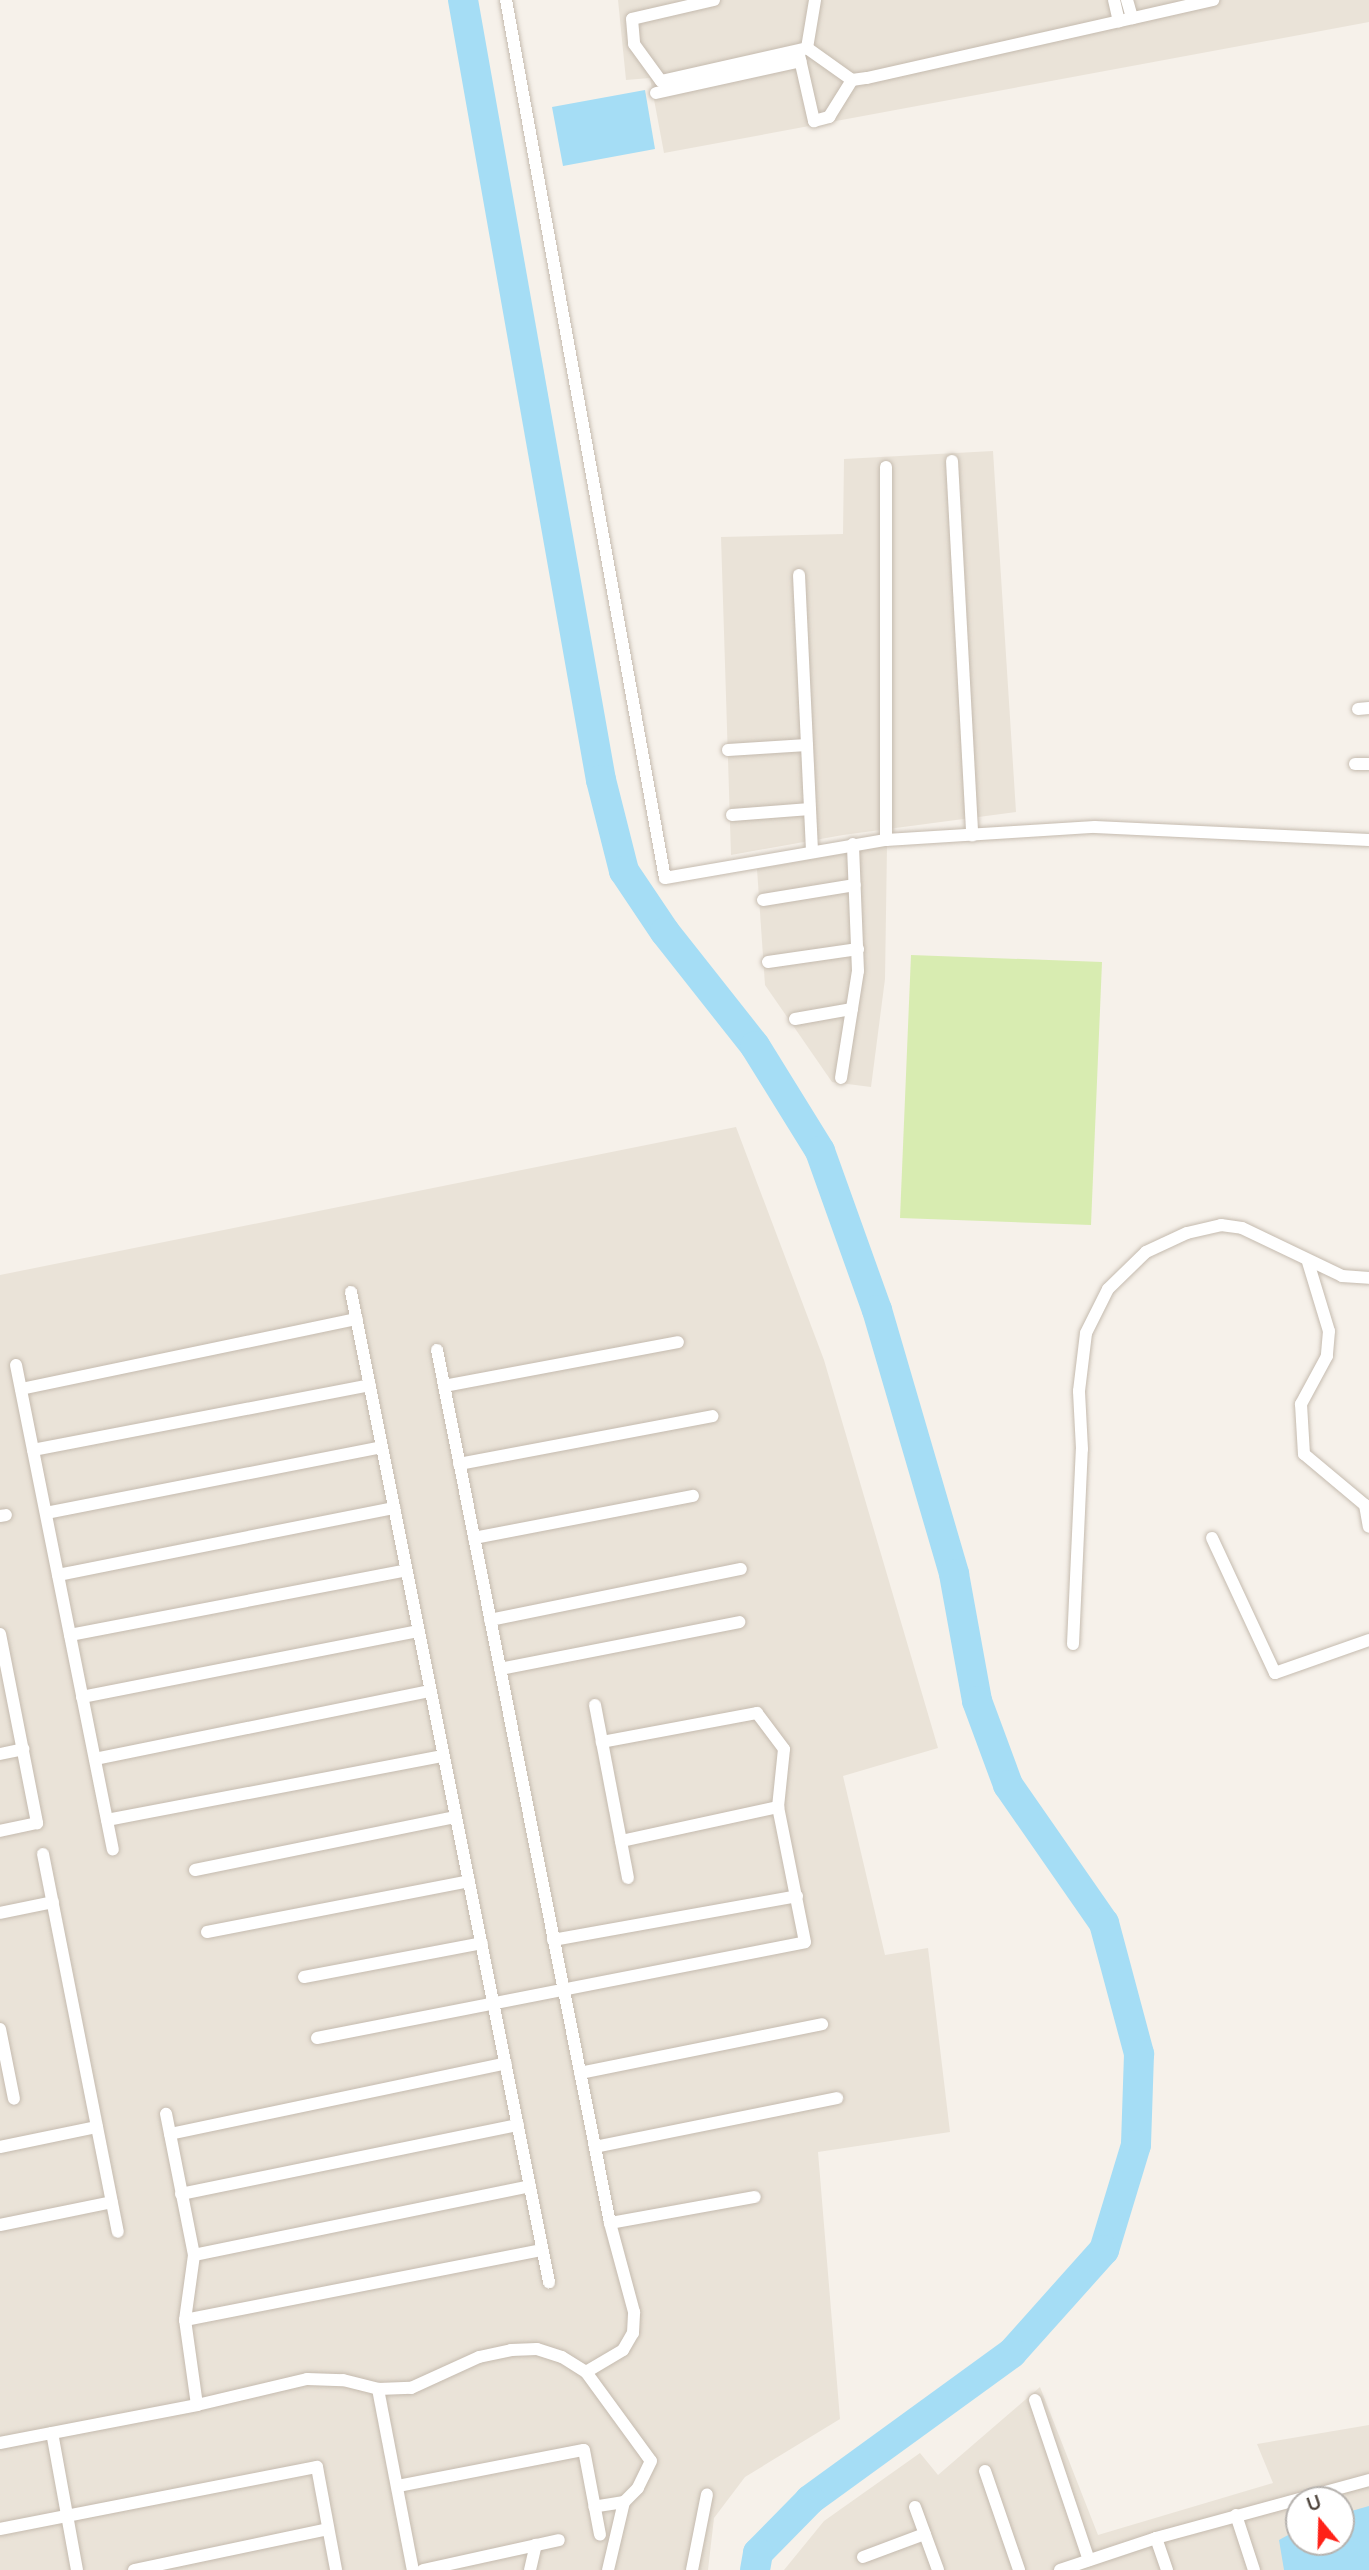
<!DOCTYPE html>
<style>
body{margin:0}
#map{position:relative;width:1369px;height:2570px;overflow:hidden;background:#f6f1ea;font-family:Manrope,sans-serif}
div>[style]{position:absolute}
.residential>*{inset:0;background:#eae3d8}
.green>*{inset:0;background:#d8ecb1}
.water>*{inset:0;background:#a5ddf5}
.river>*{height:30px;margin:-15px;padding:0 15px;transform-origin:15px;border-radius:15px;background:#a5ddf5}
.roads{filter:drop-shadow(0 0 2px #c5bbaf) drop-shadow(0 0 2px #c5bbaf)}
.street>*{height:12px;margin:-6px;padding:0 6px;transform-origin:6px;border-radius:6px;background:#fff}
span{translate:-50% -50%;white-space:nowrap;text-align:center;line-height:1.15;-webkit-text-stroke:6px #fff;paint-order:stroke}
.north{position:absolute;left:1285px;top:2486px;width:70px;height:70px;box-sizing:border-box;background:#fff;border:2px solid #b7b3af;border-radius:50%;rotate:341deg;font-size:19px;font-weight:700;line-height:28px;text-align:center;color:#4b4138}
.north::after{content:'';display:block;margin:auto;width:24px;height:32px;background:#ff2218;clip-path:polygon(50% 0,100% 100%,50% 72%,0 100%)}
</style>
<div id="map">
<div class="residential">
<i style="clip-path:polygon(618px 0,1369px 0,1369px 22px,664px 153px,650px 78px,626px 80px)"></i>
<i style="clip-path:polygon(993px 451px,1016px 812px,843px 835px,731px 855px,721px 537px,843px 534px,844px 459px)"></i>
<i style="clip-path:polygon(887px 846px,885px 979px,871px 1087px,832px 1082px,765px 985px,757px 869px)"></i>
<i style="clip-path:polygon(736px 1127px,824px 1360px,938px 1748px,843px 1776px,885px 1955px,928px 1948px,950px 2132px,818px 2152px,840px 2419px,745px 2477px,714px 2518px,708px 2570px,0 2570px,0 1275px)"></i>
<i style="clip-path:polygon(evenodd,1040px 2387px,1098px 2535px,1273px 2483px,1257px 2444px,1369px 2425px,1369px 2570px,784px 2570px,824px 2521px,920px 2453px,938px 2475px,1040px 2387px,1299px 2500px,1341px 2500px,1341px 2542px,1299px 2542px,1299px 2500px)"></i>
</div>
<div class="green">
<i style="clip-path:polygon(911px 955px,1102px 962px,1091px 1225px,900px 1218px)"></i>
</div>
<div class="water">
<i style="clip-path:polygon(645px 90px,655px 149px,563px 166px,552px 107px)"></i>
<i style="clip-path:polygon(1369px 2506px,1369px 2570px,1284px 2570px,1279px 2540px,1299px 2529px,1299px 2542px,1341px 2542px,1341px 2514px)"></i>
</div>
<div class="river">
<i style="left:463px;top:0;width:792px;rotate:79.97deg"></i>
<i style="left:601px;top:780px;width:94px;rotate:75.8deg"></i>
<i style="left:624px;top:871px;width:73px;rotate:56.1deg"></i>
<i style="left:665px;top:932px;width:145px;rotate:51.7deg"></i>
<i style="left:755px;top:1046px;width:123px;rotate:58.2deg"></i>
<i style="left:820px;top:1151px;width:169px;rotate:70.3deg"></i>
<i style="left:877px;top:1310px;width:275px;rotate:73.7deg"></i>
<i style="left:954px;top:1574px;width:129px;rotate:79.7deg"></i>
<i style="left:977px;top:1701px;width:90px;rotate:69.7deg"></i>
<i style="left:1008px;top:1785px;width:168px;rotate:55.2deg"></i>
<i style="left:1104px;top:1923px;width:136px;rotate:75deg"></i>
<i style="left:1139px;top:2054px;width:91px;rotate:91.9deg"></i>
<i style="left:1136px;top:2145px;width:110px;rotate:106.9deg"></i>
<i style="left:1104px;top:2250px;width:138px;rotate:131.8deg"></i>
<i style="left:1012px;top:2353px;width:250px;rotate:144deg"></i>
<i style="left:810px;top:2500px;width:74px;rotate:134.5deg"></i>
<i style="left:758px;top:2553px;width:17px;rotate:100deg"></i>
</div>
<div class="roads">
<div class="street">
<i style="left:506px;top:0;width:892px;rotate:79.74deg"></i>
<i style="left:665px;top:878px;width:224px;rotate:-9.8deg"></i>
<i style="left:886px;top:840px;width:209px;rotate:-3.6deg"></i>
<i style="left:1095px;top:827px;width:274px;rotate:2.7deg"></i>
<i style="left:714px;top:0;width:84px;rotate:167deg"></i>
<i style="left:632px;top:19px;width:25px;rotate:85deg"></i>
<i style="left:634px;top:44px;width:46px;rotate:53.9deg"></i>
<i style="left:661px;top:81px;width:150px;rotate:-12.7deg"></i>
<i style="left:807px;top:48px;width:55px;rotate:35.4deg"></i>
<i style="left:852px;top:80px;width:15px;rotate:-8deg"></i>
<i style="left:867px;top:78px;width:355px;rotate:-12.7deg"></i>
<i style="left:1114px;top:0;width:22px;rotate:77deg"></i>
<i style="left:1127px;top:0;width:19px;rotate:74deg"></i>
<i style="left:807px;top:48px;width:49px;rotate:-80.5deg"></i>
<i style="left:799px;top:55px;width:68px;rotate:77.2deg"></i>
<i style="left:814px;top:121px;width:16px;rotate:-15deg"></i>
<i style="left:829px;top:117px;width:44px;rotate:-58.1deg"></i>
<i style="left:656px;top:93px;width:148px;rotate:-12.4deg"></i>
<i style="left:952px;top:461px;width:375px;rotate:86.9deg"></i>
<i style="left:886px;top:467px;width:373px;rotate:90deg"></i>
<i style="left:799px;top:575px;width:277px;rotate:87.3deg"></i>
<i style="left:1358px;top:709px;width:11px;rotate:-5deg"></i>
<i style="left:728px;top:750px;width:79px;rotate:-3.6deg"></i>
<i style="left:1355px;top:764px;width:14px"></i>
<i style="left:732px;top:815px;width:78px;rotate:-4.4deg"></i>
<i style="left:763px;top:900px;width:93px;rotate:-9.3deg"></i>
<i style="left:768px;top:962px;width:91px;rotate:-8.2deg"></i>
<i style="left:795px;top:1019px;width:58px;rotate:-10deg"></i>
<i style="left:841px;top:1078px;width:108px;rotate:-81deg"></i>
<i style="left:858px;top:971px;width:127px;rotate:-92.3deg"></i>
<i style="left:1308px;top:1262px;width:72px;rotate:73.1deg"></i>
<i style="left:1329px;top:1331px;width:25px;rotate:95deg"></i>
<i style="left:1327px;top:1356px;width:55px;rotate:118.4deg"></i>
<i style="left:1301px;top:1404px;width:50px;rotate:86.6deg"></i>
<i style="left:1304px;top:1454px;width:80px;rotate:39.9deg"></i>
<i style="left:1365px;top:1505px;width:22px;rotate:80deg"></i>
<i style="left:351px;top:1292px;width:1010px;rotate:78.69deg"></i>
<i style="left:16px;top:1365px;width:494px;rotate:78.7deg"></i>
<i style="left:444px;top:1386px;width:238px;rotate:-10.6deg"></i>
<i style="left:21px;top:1389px;width:343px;rotate:-11.8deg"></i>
<i style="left:33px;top:1450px;width:343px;rotate:-10.9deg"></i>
<i style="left:459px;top:1464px;width:258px;rotate:-10.7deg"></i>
<i style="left:46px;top:1513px;width:342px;rotate:-11.1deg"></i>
<i style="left:0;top:1516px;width:6px;rotate:-9deg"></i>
<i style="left:474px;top:1538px;width:223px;rotate:-10.9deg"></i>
<i style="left:1212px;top:1538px;width:149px;rotate:65deg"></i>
<i style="left:1275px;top:1673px;width:100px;rotate:-19.3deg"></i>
<i style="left:58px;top:1575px;width:343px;rotate:-11.3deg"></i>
<i style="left:490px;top:1620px;width:256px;rotate:-11.5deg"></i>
<i style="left:0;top:1634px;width:193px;rotate:78.9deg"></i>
<i style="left:37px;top:1823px;width:38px;rotate:168deg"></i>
<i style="left:70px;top:1635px;width:342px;rotate:-10.9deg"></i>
<i style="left:1073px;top:1644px;width:195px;rotate:-87.4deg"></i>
<i style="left:1082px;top:1449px;width:58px;rotate:-93deg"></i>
<i style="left:1079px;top:1391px;width:58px;rotate:-83.1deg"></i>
<i style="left:1086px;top:1333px;width:49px;rotate:-63.4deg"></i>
<i style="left:1108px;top:1289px;width:53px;rotate:-44.2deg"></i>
<i style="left:1146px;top:1252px;width:45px;rotate:-24.9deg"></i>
<i style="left:1187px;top:1233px;width:35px;rotate:-13deg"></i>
<i style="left:1221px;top:1225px;width:21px;rotate:8deg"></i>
<i style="left:1242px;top:1228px;width:111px;rotate:25.6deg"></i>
<i style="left:1342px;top:1276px;width:27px;rotate:4deg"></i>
<i style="left:500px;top:1669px;width:244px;rotate:-11.1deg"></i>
<i style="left:82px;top:1697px;width:342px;rotate:-11.1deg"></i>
<i style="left:595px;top:1705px;width:176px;rotate:79.2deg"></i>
<i style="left:0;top:1754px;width:24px;rotate:-12deg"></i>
<i style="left:95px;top:1759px;width:342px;rotate:-11.5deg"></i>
<i style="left:107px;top:1820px;width:342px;rotate:-10.8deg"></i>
<i style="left:621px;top:1841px;width:161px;rotate:-12.2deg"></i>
<i style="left:43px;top:1854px;width:385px;rotate:78.8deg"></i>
<i style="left:195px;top:1870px;width:266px;rotate:-11.5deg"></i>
<i style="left:0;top:1913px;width:54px;rotate:-11.7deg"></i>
<i style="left:207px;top:1932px;width:267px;rotate:-11deg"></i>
<i style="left:553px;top:1940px;width:248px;rotate:-10.2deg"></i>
<i style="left:304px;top:1977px;width:181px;rotate:-10.8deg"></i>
<i style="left:0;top:2029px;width:71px;rotate:78.7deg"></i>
<i style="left:317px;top:2038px;width:497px;rotate:-11.1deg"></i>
<i style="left:805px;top:1942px;width:138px;rotate:-101.3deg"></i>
<i style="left:778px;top:1807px;width:58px;rotate:-84.1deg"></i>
<i style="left:784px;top:1749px;width:45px;rotate:-126.9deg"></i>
<i style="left:757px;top:1713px;width:158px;rotate:169.4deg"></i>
<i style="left:580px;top:2073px;width:247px;rotate:-11.4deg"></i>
<i style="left:170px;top:2134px;width:343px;rotate:-11.9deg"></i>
<i style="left:0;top:2147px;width:99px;rotate:-11.7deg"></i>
<i style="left:595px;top:2147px;width:247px;rotate:-11.4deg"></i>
<i style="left:181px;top:2194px;width:344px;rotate:-11.6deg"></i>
<i style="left:610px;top:2223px;width:147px;rotate:-10.2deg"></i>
<i style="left:0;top:2225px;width:114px;rotate:-11.6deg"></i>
<i style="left:194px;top:2255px;width:343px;rotate:-11.6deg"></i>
<i style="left:185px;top:2320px;width:364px;rotate:-11.1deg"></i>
<i style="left:586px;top:2372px;width:110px;rotate:53.9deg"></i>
<i style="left:651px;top:2461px;width:30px;rotate:116deg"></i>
<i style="left:638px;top:2488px;width:20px;rotate:135deg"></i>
<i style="left:624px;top:2502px;width:30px;rotate:171deg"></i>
<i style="left:378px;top:2389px;width:184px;rotate:79.1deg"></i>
<i style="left:1035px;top:2400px;width:169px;rotate:71.4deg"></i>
<i style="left:197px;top:2405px;width:113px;rotate:-13.3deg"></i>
<i style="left:307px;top:2379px;width:36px;rotate:2deg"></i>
<i style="left:343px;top:2380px;width:36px;rotate:14deg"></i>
<i style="left:378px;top:2389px;width:33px;rotate:-2deg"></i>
<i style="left:411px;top:2388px;width:75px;rotate:-24.5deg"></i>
<i style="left:479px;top:2357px;width:33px;rotate:-12deg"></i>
<i style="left:511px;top:2350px;width:26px;rotate:-2deg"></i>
<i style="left:537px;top:2349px;width:26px;rotate:18deg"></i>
<i style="left:562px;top:2357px;width:28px;rotate:32deg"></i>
<i style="left:586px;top:2372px;width:43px;rotate:-30.7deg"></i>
<i style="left:623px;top:2350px;width:20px;rotate:-60deg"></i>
<i style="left:633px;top:2333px;width:21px;rotate:-87deg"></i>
<i style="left:634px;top:2312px;width:92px;rotate:-105.1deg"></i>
<i style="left:610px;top:2223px;width:890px;rotate:-101.21deg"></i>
<i style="left:0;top:2443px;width:53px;rotate:-10.9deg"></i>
<i style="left:985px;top:2471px;width:105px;rotate:71deg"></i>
<i style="left:398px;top:2486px;width:189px;rotate:-11deg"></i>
<i style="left:584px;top:2450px;width:86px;rotate:79.3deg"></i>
<i style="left:915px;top:2507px;width:67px;rotate:69.9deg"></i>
<i style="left:1236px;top:2515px;width:58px;rotate:71.9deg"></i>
<i style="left:0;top:2529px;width:323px;rotate:-11.1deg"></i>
<i style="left:317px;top:2467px;width:105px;rotate:79.5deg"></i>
<i style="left:1156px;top:2538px;width:34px;rotate:71deg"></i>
<i style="left:863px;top:2557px;width:66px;rotate:-20.4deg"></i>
<i style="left:77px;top:2570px;width:139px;rotate:-100.3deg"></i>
<i style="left:52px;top:2433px;width:148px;rotate:-10.9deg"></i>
<i style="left:197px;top:2405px;width:86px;rotate:-98deg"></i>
<i style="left:185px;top:2320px;width:66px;rotate:-82.1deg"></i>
<i style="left:194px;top:2255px;width:144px;rotate:-101.2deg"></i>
<i style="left:134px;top:2570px;width:198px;rotate:-11.9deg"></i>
<i style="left:423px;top:2570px;width:139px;rotate:-12.4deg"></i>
<i style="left:530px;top:2570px;width:26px;rotate:-77deg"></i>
<i style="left:608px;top:2570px;width:70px;rotate:-76.8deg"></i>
<i style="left:692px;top:2570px;width:77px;rotate:-78.8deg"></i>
<i style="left:1060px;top:2570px;width:101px;rotate:-18.4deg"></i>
<i style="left:1156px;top:2538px;width:221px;rotate:-15.2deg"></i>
</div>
</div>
<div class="north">U</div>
</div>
